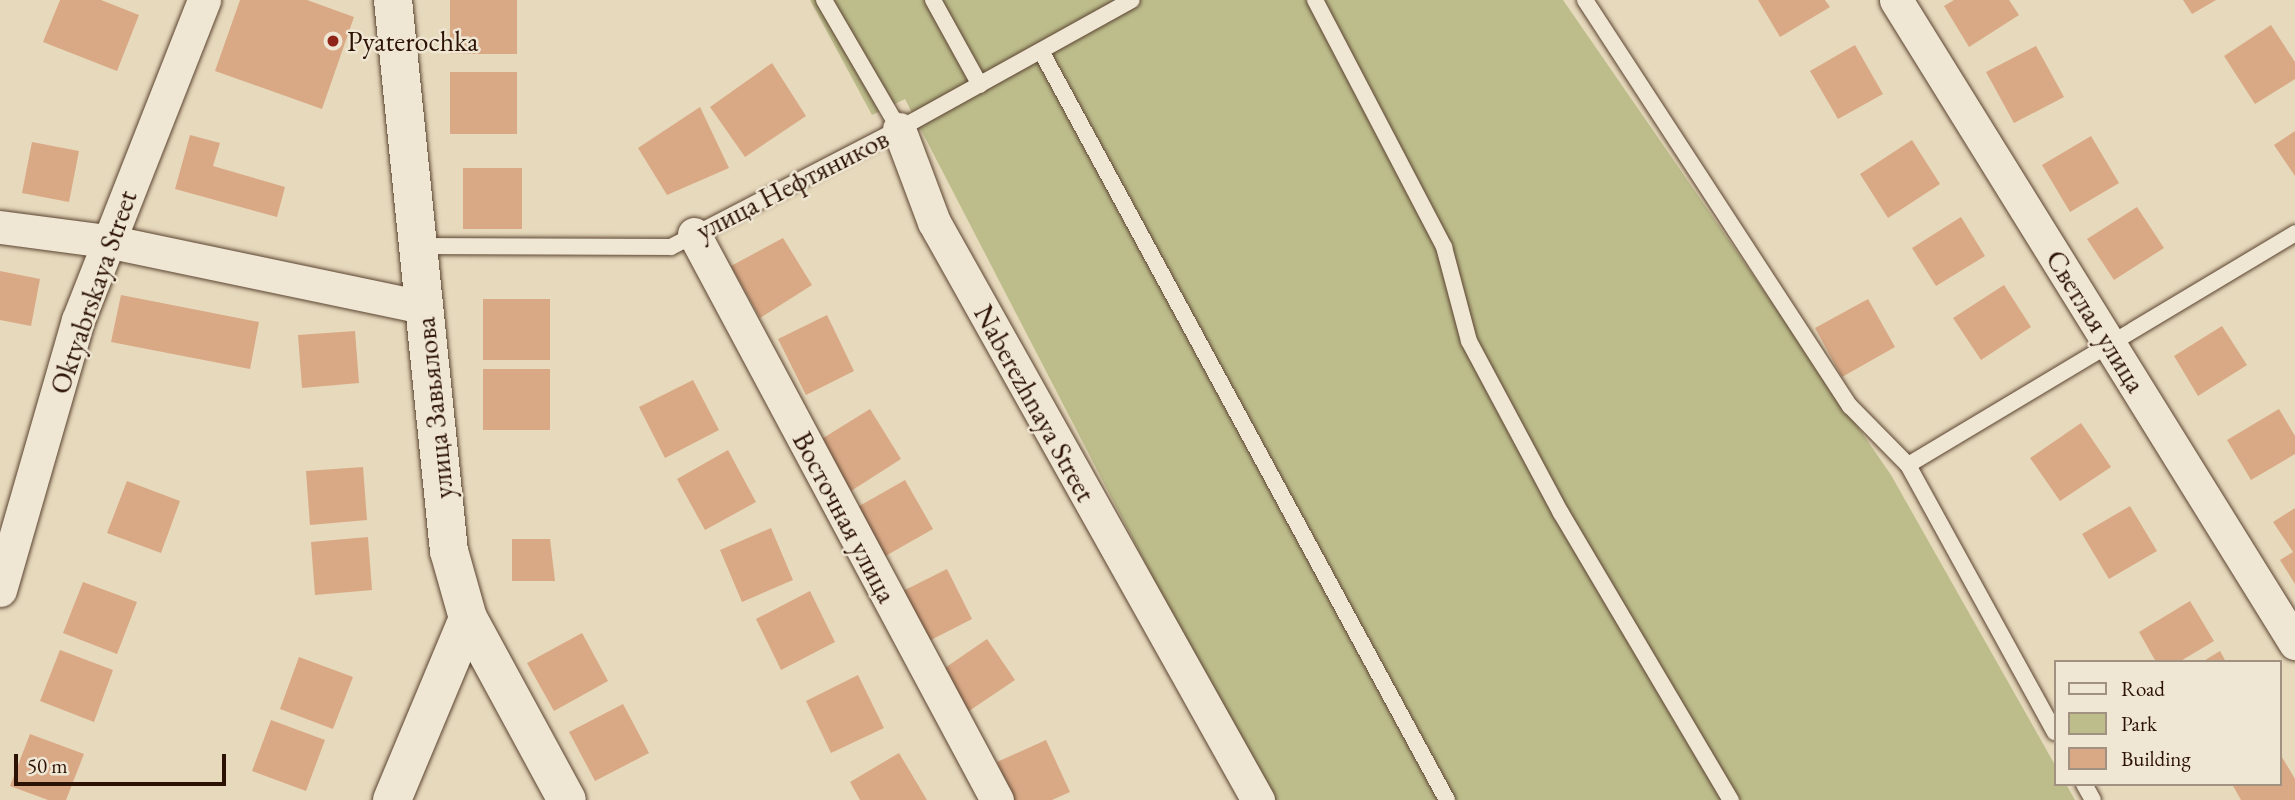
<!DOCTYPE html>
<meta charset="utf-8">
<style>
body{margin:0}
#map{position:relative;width:2295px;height:800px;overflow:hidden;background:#e7d9bc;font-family:"EB Garamond",serif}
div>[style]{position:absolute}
.green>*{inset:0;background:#bdbd8c}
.building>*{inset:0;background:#d9a986}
.roads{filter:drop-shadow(0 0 2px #5b4431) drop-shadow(0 0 2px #5b4431)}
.lane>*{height:16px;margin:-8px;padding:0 8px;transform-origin:8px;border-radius:8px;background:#efe6d3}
.street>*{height:33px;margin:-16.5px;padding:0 16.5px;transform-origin:16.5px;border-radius:16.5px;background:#efe6d3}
.secondary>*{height:38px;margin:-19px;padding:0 19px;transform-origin:19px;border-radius:19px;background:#efe6d3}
.dots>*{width:19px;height:19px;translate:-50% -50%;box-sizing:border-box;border:4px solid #efe6d3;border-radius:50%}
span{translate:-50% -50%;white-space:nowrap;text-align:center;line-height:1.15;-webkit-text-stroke:5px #efe6d3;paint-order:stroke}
.poi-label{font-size:28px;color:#2c1203}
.left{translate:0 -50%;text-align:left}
.street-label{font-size:28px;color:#2c1203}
.legend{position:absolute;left:2054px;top:660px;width:228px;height:126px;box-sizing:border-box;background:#efe6d3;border:2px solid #a19180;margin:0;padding:9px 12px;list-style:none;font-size:21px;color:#2c1203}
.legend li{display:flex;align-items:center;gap:14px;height:35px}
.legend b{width:35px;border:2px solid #a19180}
.scale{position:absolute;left:14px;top:754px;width:212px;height:32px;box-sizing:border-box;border:4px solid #2c1203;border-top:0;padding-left:9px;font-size:21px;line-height:24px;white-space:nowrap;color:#2c1203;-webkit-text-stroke:5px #efe6d3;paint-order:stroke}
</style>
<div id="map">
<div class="green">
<i style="clip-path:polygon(810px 0,1563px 0,1891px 475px,2055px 765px,2055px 784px,2066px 784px,2075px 800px,1268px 800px,905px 99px,872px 115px)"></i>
</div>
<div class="building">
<i style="clip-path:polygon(60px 0,101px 0,139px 15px,117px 71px,43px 42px)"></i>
<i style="clip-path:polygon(240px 0,307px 0,354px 17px,322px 109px,215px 71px)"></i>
<i style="clip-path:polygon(450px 0,517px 0,517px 54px,450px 54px)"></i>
<i style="clip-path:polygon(1758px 0,1825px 0,1830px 7px,1780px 37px)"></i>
<i style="clip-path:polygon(1954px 0,2009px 0,2019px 15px,1969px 47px,1944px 6px)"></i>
<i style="clip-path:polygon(2183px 0,2216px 0,2192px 14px)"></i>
<i style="clip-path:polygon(2271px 25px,2295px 62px,2295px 79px,2255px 104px,2224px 56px)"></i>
<i style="clip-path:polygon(1855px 45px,1883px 94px,1838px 119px,1810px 71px)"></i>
<i style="clip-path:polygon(2036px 46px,2064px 97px,2014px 123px,1986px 72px)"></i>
<i style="clip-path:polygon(772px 63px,806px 116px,745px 157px,710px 107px)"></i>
<i style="clip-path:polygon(450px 72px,517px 72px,517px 134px,450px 134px)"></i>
<i style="clip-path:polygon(700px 107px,729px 168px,667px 195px,638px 148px)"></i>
<i style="clip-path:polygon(2295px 131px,2295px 176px,2274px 145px)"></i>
<i style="clip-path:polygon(190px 135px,220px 143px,213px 166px,285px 187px,277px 217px,175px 189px)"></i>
<i style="clip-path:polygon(2091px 136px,2119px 183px,2070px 212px,2042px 165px)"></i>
<i style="clip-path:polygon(1912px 140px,1940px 184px,1888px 218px,1860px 174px)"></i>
<i style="clip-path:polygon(32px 142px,79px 151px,69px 202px,22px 193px)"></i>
<i style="clip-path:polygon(463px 168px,522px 168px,522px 229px,463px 229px)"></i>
<i style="clip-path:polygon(2137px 207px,2164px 248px,2114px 280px,2087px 239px)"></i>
<i style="clip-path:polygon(1961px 217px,1985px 256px,1936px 286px,1912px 248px)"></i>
<i style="clip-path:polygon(783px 238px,812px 285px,760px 318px,731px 266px)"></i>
<i style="clip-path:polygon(0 271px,40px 279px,31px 326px,0 320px)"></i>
<i style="clip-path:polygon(2004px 285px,2031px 327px,1981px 360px,1953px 318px)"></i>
<i style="clip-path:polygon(121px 295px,259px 322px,250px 369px,111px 342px)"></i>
<i style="clip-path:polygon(483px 299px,550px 299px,550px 360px,483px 360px)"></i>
<i style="clip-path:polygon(1868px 299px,1895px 347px,1842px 377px,1815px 328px)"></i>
<i style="clip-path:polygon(827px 315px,854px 371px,806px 395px,778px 339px)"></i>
<i style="clip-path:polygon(2222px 326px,2247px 365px,2198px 396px,2174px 356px)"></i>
<i style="clip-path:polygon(355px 331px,359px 383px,302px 388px,298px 335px)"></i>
<i style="clip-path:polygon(483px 369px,550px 369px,550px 430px,483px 430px)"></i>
<i style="clip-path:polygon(693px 380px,719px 430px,665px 458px,639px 407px)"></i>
<i style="clip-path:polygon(870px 409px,901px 459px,851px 491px,820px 440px)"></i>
<i style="clip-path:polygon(2279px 409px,2295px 436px,2295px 454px,2251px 480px,2227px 440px)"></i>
<i style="clip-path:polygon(2081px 423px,2111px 467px,2060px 501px,2030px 458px)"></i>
<i style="clip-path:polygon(728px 450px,756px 502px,705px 530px,677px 479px)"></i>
<i style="clip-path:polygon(363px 467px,367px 520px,310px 525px,306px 471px)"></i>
<i style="clip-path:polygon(905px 480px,933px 529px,882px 558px,854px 509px)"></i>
<i style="clip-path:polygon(127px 481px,180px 501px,161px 553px,107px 533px)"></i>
<i style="clip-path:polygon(2130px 506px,2157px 551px,2109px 579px,2082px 534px)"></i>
<i style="clip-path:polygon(2295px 508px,2295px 584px,2280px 560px,2293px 552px,2273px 522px)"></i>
<i style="clip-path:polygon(771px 528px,793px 580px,742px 602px,720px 550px)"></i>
<i style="clip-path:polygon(368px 537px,372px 590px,315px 595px,311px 542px)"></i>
<i style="clip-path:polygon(512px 539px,550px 539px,555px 581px,512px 581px)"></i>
<i style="clip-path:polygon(947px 569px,972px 619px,925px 643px,899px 593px)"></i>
<i style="clip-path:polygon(83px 582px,137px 602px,117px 654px,63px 633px)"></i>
<i style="clip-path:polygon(810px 591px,835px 642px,781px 670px,756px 619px)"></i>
<i style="clip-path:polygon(2190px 601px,2214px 641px,2179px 662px,2156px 662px,2139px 632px)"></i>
<i style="clip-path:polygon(582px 633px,608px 681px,554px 711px,527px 663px)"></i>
<i style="clip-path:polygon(987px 639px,1015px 680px,966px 713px,939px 672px)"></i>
<i style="clip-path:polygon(60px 650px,113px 670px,94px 722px,40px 701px)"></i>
<i style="clip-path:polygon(2220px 651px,2226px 662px,2202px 662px)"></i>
<i style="clip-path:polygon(299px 657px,353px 677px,333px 729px,280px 709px)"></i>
<i style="clip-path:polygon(858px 675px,884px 728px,831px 753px,806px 701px)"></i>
<i style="clip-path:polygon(623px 704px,649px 753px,595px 781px,569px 732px)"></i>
<i style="clip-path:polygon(271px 720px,325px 740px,306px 791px,252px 771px)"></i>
<i style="clip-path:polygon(30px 734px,84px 754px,66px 800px,48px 800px,10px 786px)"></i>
<i style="clip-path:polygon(1046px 740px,1070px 792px,1052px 800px,1014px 800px,997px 762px)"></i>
<i style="clip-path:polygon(2279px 752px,2295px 779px,2295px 800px,2241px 800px,2232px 784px,2279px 784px)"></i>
<i style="clip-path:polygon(899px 753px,927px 800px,860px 800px,850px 782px)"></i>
</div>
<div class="roads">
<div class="lane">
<i style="left:824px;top:0;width:149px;rotate:59.8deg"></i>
<i style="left:933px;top:0;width:97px;rotate:61.1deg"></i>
<i style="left:1315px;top:0;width:279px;rotate:62.4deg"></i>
<i style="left:1444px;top:247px;width:97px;rotate:75.1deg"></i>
<i style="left:1469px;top:341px;width:195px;rotate:61.9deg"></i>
<i style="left:1561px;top:513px;width:334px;rotate:59.4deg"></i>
<i style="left:1585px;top:0;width:485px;rotate:56.9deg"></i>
<i style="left:1850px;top:406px;width:83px;rotate:45.5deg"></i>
<i style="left:1908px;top:465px;width:305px;rotate:61.2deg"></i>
<i style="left:1041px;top:51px;width:852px;rotate:61.54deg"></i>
<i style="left:420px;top:246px;width:251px;rotate:0.2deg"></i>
<i style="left:671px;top:247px;width:257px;rotate:-27.4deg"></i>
<i style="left:899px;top:129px;width:266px;rotate:-29deg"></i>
<i style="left:1908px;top:465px;width:451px;rotate:-30.9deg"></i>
<i style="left:2084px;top:784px;width:18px;rotate:61deg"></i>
</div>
<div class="street">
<i style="left:1896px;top:0;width:757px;rotate:58.18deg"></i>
<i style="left:899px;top:129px;width:99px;rotate:69.4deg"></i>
<i style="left:934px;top:222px;width:663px;rotate:60.73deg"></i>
<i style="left:0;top:227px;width:108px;rotate:7.5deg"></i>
<i style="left:107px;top:241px;width:322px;rotate:11.8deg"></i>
<i style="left:694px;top:234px;width:642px;rotate:61.84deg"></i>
<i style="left:0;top:590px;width:281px;rotate:-73.9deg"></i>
<i style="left:78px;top:320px;width:344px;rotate:-68.5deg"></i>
</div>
<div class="secondary">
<i style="left:393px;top:0;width:554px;rotate:84.2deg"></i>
<i style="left:449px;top:551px;width:70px;rotate:74.2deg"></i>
<i style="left:468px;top:618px;width:207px;rotate:61.5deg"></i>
<i style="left:392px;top:800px;width:197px;rotate:-67.3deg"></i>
</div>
</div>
<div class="dots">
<i style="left:333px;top:41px;background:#8f2418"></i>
</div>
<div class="poi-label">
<span class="left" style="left:347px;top:41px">Pyaterochka</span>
</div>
<div class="street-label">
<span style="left:792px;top:184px;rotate:-27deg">улица Нефтяников</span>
<span style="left:93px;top:292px;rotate:-71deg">Oktyabrskaya Street</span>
<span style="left:2096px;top:321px;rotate:58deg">Светлая улица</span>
<span style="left:1035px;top:403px;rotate:61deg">Naberezhnaya Street</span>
<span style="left:434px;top:408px;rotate:-96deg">улица Завьялова</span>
<span style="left:845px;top:517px;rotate:62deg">Восточная улица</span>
</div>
<ul class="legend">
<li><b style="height:9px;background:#efe6d3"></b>Road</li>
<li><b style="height:19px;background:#bdbd8c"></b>Park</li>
<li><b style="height:19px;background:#d9a986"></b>Building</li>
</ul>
<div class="scale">50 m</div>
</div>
